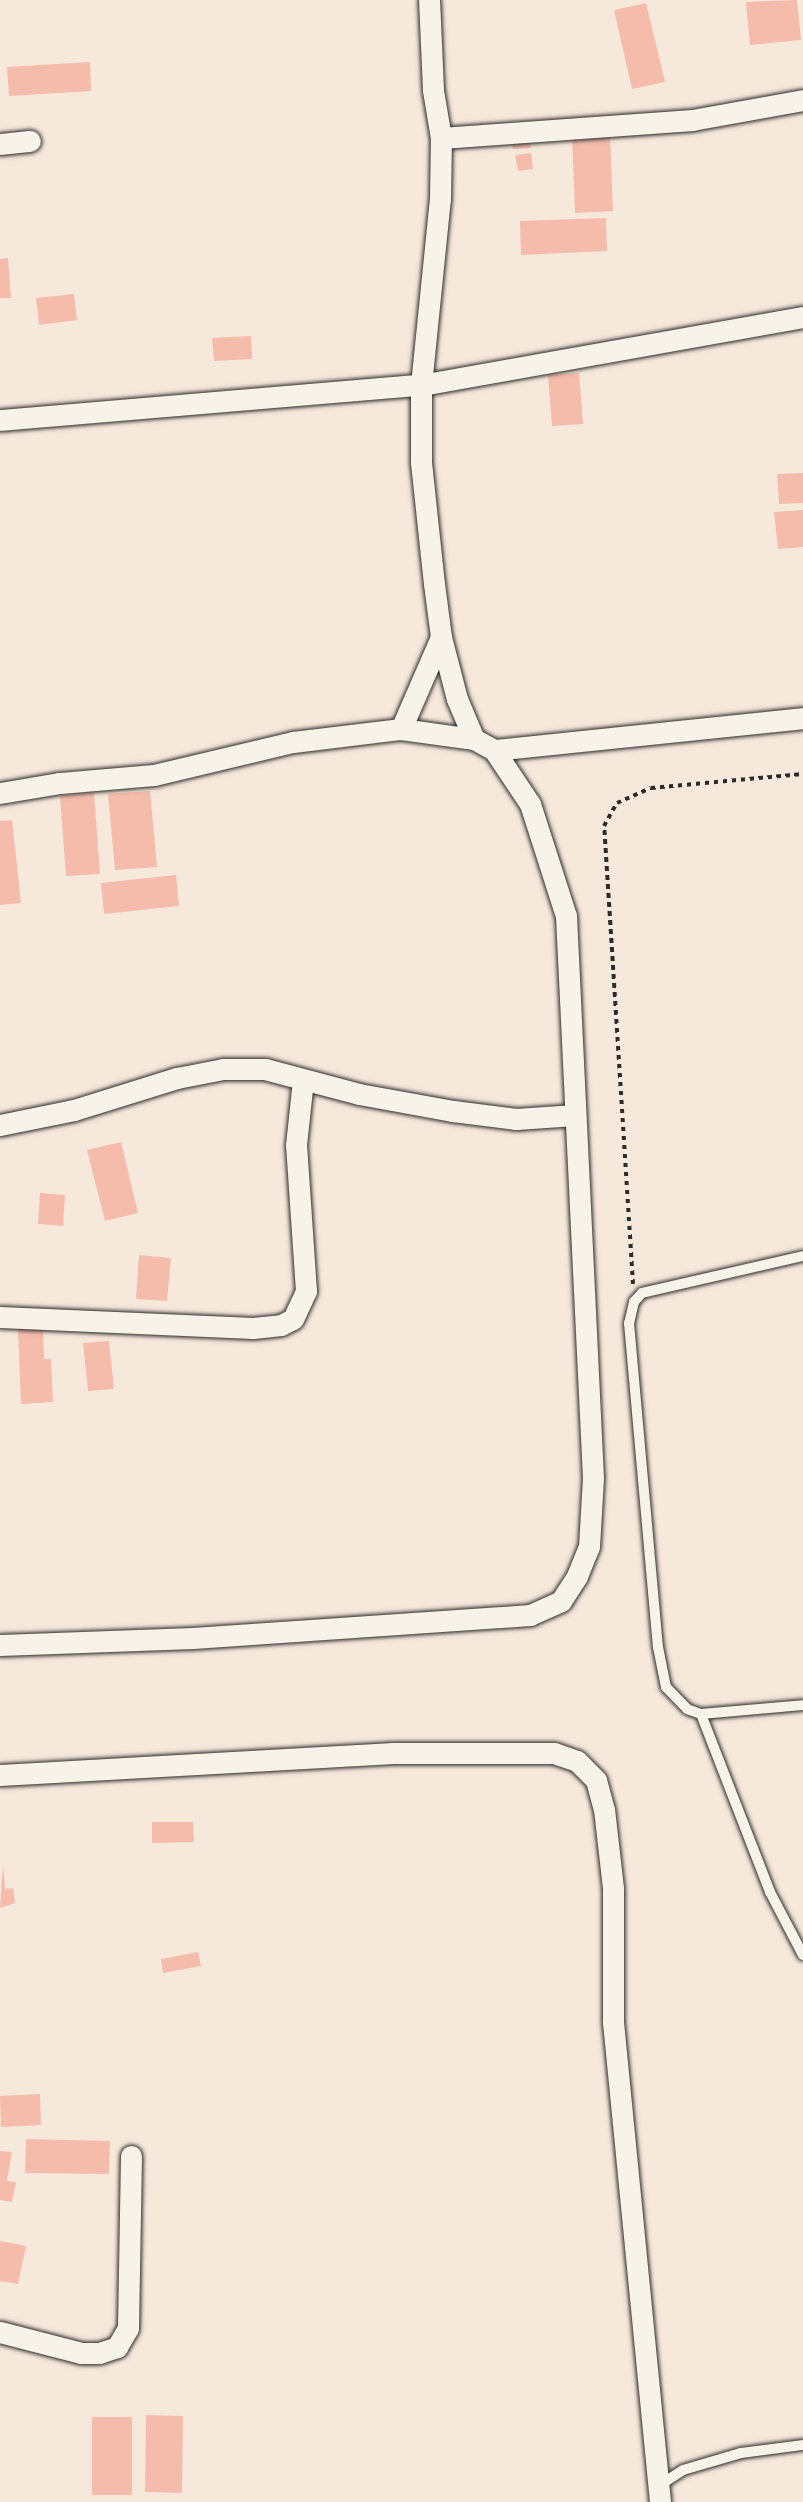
<!DOCTYPE html>
<style>
body{margin:0}
#map{position:relative;width:803px;height:2502px;overflow:hidden;background:#f7e8dc;font-family:"Playpen Sans",sans-serif}
div>[style]{position:absolute}
.building>*{inset:0;background:#f5bcac}
.path>*{height:4px;margin-top:-2px;transform-origin:0;background:repeating-linear-gradient(90deg,#2b2b2b 0 4.5px,transparent 0 9px)}
.roads{filter:drop-shadow(0 0 2px #2b2b2b) drop-shadow(0 0 2px #2b2b2b)}
.service>*{height:10px;margin:-5px;padding:0 5px;transform-origin:5px;border-radius:5px;background:#f7f3e8}
.minor>*{height:21px;margin:-10.5px;padding:0 10.5px;transform-origin:10.5px;border-radius:10.5px;background:#f7f3e8}
span{translate:-50% -50%;white-space:nowrap;text-align:center;line-height:1.15;-webkit-text-stroke:6px #f7f3e8;paint-order:stroke}
</style>
<div id="map">
<div class="building">
<i style="clip-path:polygon(797px 0,801px 40px,750px 45px,746px 2px)"></i>
<i style="clip-path:polygon(646px 3px,665px 82px,632px 89px,614px 10px)"></i>
<i style="clip-path:polygon(90px 62px,91px 91px,9px 96px,7px 67px)"></i>
<i style="clip-path:polygon(610px 134px,613px 211px,575px 213px,572px 136px)"></i>
<i style="clip-path:polygon(530px 136px,531px 148px,513px 149px,512px 138px)"></i>
<i style="clip-path:polygon(531px 153px,533px 169px,518px 171px,515px 155px)"></i>
<i style="clip-path:polygon(606px 218px,607px 251px,521px 255px,520px 221px)"></i>
<i style="clip-path:polygon(8px 258px,11px 298px,0 298px,0 259px)"></i>
<i style="clip-path:polygon(74px 294px,77px 320px,39px 325px,36px 298px)"></i>
<i style="clip-path:polygon(251px 336px,252px 359px,214px 361px,212px 338px)"></i>
<i style="clip-path:polygon(579px 373px,583px 424px,552px 426px,548px 375px)"></i>
<i style="clip-path:polygon(803px 473px,803px 503px,779px 504px,777px 474px)"></i>
<i style="clip-path:polygon(803px 510px,803px 547px,778px 549px,774px 512px)"></i>
<i style="clip-path:polygon(150px 791px,157px 867px,115px 870px,108px 794px)"></i>
<i style="clip-path:polygon(94px 793px,100px 874px,66px 876px,60px 796px)"></i>
<i style="clip-path:polygon(12px 820px,21px 903px,0 905px,0 821px)"></i>
<i style="clip-path:polygon(176px 875px,179px 906px,104px 914px,101px 883px)"></i>
<i style="clip-path:polygon(121px 1142px,138px 1213px,105px 1221px,87px 1150px)"></i>
<i style="clip-path:polygon(40px 1193px,65px 1195px,63px 1226px,38px 1224px)"></i>
<i style="clip-path:polygon(139px 1255px,171px 1258px,167px 1301px,136px 1299px)"></i>
<i style="clip-path:polygon(43px 1328px,44px 1359px,51px 1359px,53px 1402px,21px 1404px,18px 1329px)"></i>
<i style="clip-path:polygon(109px 1341px,114px 1389px,88px 1391px,83px 1343px)"></i>
<i style="clip-path:polygon(152px 1822px,193px 1822px,194px 1842px,152px 1843px)"></i>
<i style="clip-path:polygon(3px 1864px,5px 1889px,13px 1888px,15px 1903px,0 1908px)"></i>
<i style="clip-path:polygon(198px 1952px,201px 1966px,163px 1973px,161px 1959px)"></i>
<i style="clip-path:polygon(40px 2094px,41px 2125px,1px 2127px,0 2096px)"></i>
<i style="clip-path:polygon(26px 2139px,110px 2141px,109px 2174px,25px 2173px)"></i>
<i style="clip-path:polygon(0 2151px,12px 2152px,7px 2181px,16px 2182px,12px 2202px,0 2200px)"></i>
<i style="clip-path:polygon(0 2241px,26px 2246px,18px 2284px,0 2281px)"></i>
<i style="clip-path:polygon(146px 2415px,183px 2416px,182px 2493px,145px 2492px)"></i>
<i style="clip-path:polygon(92px 2417px,132px 2417px,132px 2495px,92px 2495px)"></i>
</div>
<div class="path">
<i style="left:633px;top:1284px;width:459px;rotate:-93.6deg"></i>
<i style="left:604px;top:826px;width:26px;rotate:-61deg"></i>
<i style="left:617px;top:803px;width:37px;rotate:-24deg"></i>
<i style="left:651px;top:788px;width:153px;rotate:-5.3deg"></i>
</div>
<div class="roads">
<div class="service">
<i style="left:803px;top:1256px;width:165px;rotate:167.1deg"></i>
<i style="left:642px;top:1293px;width:12px;rotate:132deg"></i>
<i style="left:634px;top:1302px;width:22px;rotate:103deg"></i>
<i style="left:629px;top:1323px;width:325px;rotate:84.9deg"></i>
<i style="left:658px;top:1647px;width:41px;rotate:78.7deg"></i>
<i style="left:666px;top:1687px;width:30px;rotate:46deg"></i>
<i style="left:687px;top:1709px;width:15px;rotate:20deg"></i>
<i style="left:701px;top:1714px;width:102px;rotate:-5deg"></i>
<i style="left:701px;top:1714px;width:191px;rotate:68.8deg"></i>
<i style="left:770px;top:1892px;width:71px;rotate:62.4deg"></i>
<i style="left:660px;top:2485px;width:27px;rotate:-33deg"></i>
<i style="left:683px;top:2470px;width:60px;rotate:-16.3deg"></i>
<i style="left:741px;top:2453px;width:63px;rotate:-7.4deg"></i>
</div>
<div class="minor">
<i style="left:441px;top:138px;width:252px;rotate:-4.1deg"></i>
<i style="left:692px;top:120px;width:113px;rotate:-10.2deg"></i>
<i style="left:0;top:144px;width:30px;rotate:-6deg"></i>
<i style="left:0;top:420px;width:422px;rotate:-4.8deg"></i>
<i style="left:421px;top:385px;width:187px;rotate:-84.2deg"></i>
<i style="left:440px;top:199px;width:61px;rotate:-89.1deg"></i>
<i style="left:441px;top:138px;width:49px;rotate:-99.5deg"></i>
<i style="left:433px;top:90px;width:90px;rotate:-92.5deg"></i>
<i style="left:401px;top:729px;width:100px;rotate:-66.5deg"></i>
<i style="left:494px;top:750px;width:311px;rotate:-5.9deg"></i>
<i style="left:0;top:793px;width:61px;rotate:-9.5deg"></i>
<i style="left:60px;top:783px;width:94px;rotate:-4.9deg"></i>
<i style="left:154px;top:775px;width:143px;rotate:-13.4deg"></i>
<i style="left:293px;top:742px;width:109px;rotate:-6.9deg"></i>
<i style="left:401px;top:729px;width:74px;rotate:7.8deg"></i>
<i style="left:0;top:1125px;width:76px;rotate:-11.5deg"></i>
<i style="left:74px;top:1110px;width:108px;rotate:-17.3deg"></i>
<i style="left:177px;top:1078px;width:47px;rotate:-11.1deg"></i>
<i style="left:223px;top:1069px;width:42px"></i>
<i style="left:265px;top:1069px;width:97px;rotate:14.9deg"></i>
<i style="left:359px;top:1094px;width:96px;rotate:10.3deg"></i>
<i style="left:453px;top:1111px;width:64px;rotate:7.2deg"></i>
<i style="left:516px;top:1119px;width:59px;rotate:-3.9deg"></i>
<i style="left:0;top:1317px;width:253px;rotate:2.5deg"></i>
<i style="left:253px;top:1328px;width:28px;rotate:-6deg"></i>
<i style="left:281px;top:1325px;width:13px;rotate:-27deg"></i>
<i style="left:293px;top:1319px;width:31px;rotate:-65deg"></i>
<i style="left:306px;top:1291px;width:146px;rotate:-93.9deg"></i>
<i style="left:296px;top:1145px;width:65px;rotate:-83.9deg"></i>
<i style="left:0;top:1645px;width:193px;rotate:-2.1deg"></i>
<i style="left:193px;top:1638px;width:338px;rotate:-3.9deg"></i>
<i style="left:530px;top:1615px;width:34px;rotate:-24deg"></i>
<i style="left:561px;top:1601px;width:30px;rotate:-57deg"></i>
<i style="left:577px;top:1576px;width:31px;rotate:-68deg"></i>
<i style="left:589px;top:1547px;width:69px;rotate:-86.7deg"></i>
<i style="left:593px;top:1478px;width:563px;rotate:-92.75deg"></i>
<i style="left:566px;top:916px;width:118px;rotate:-107.8deg"></i>
<i style="left:530px;top:804px;width:65px;rotate:-123.7deg"></i>
<i style="left:494px;top:750px;width:23px;rotate:-151deg"></i>
<i style="left:474px;top:739px;width:43px;rotate:-113deg"></i>
<i style="left:457px;top:699px;width:64px;rotate:-104.5deg"></i>
<i style="left:441px;top:637px;width:53px;rotate:-97.5deg"></i>
<i style="left:434px;top:584px;width:123px;rotate:-96.1deg"></i>
<i style="left:421px;top:462px;width:77px;rotate:-90deg"></i>
<i style="left:421px;top:385px;width:388px;rotate:-10.1deg"></i>
<i style="left:0;top:1775px;width:394px;rotate:-3.2deg"></i>
<i style="left:393px;top:1753px;width:161px"></i>
<i style="left:554px;top:1753px;width:24px;rotate:19deg"></i>
<i style="left:577px;top:1761px;width:27px;rotate:45deg"></i>
<i style="left:596px;top:1780px;width:30px;rotate:75deg"></i>
<i style="left:604px;top:1809px;width:80px;rotate:83.5deg"></i>
<i style="left:613px;top:1888px;width:134px;rotate:90deg"></i>
<i style="left:613px;top:2022px;width:482px;rotate:84.4deg"></i>
<i style="left:0;top:2332px;width:84px;rotate:14.5deg"></i>
<i style="left:81px;top:2353px;width:18px"></i>
<i style="left:99px;top:2353px;width:19px;rotate:-18deg"></i>
<i style="left:117px;top:2347px;width:22px;rotate:-60deg"></i>
<i style="left:128px;top:2328px;width:172px;rotate:-89deg"></i>
</div>
</div>
</div>
